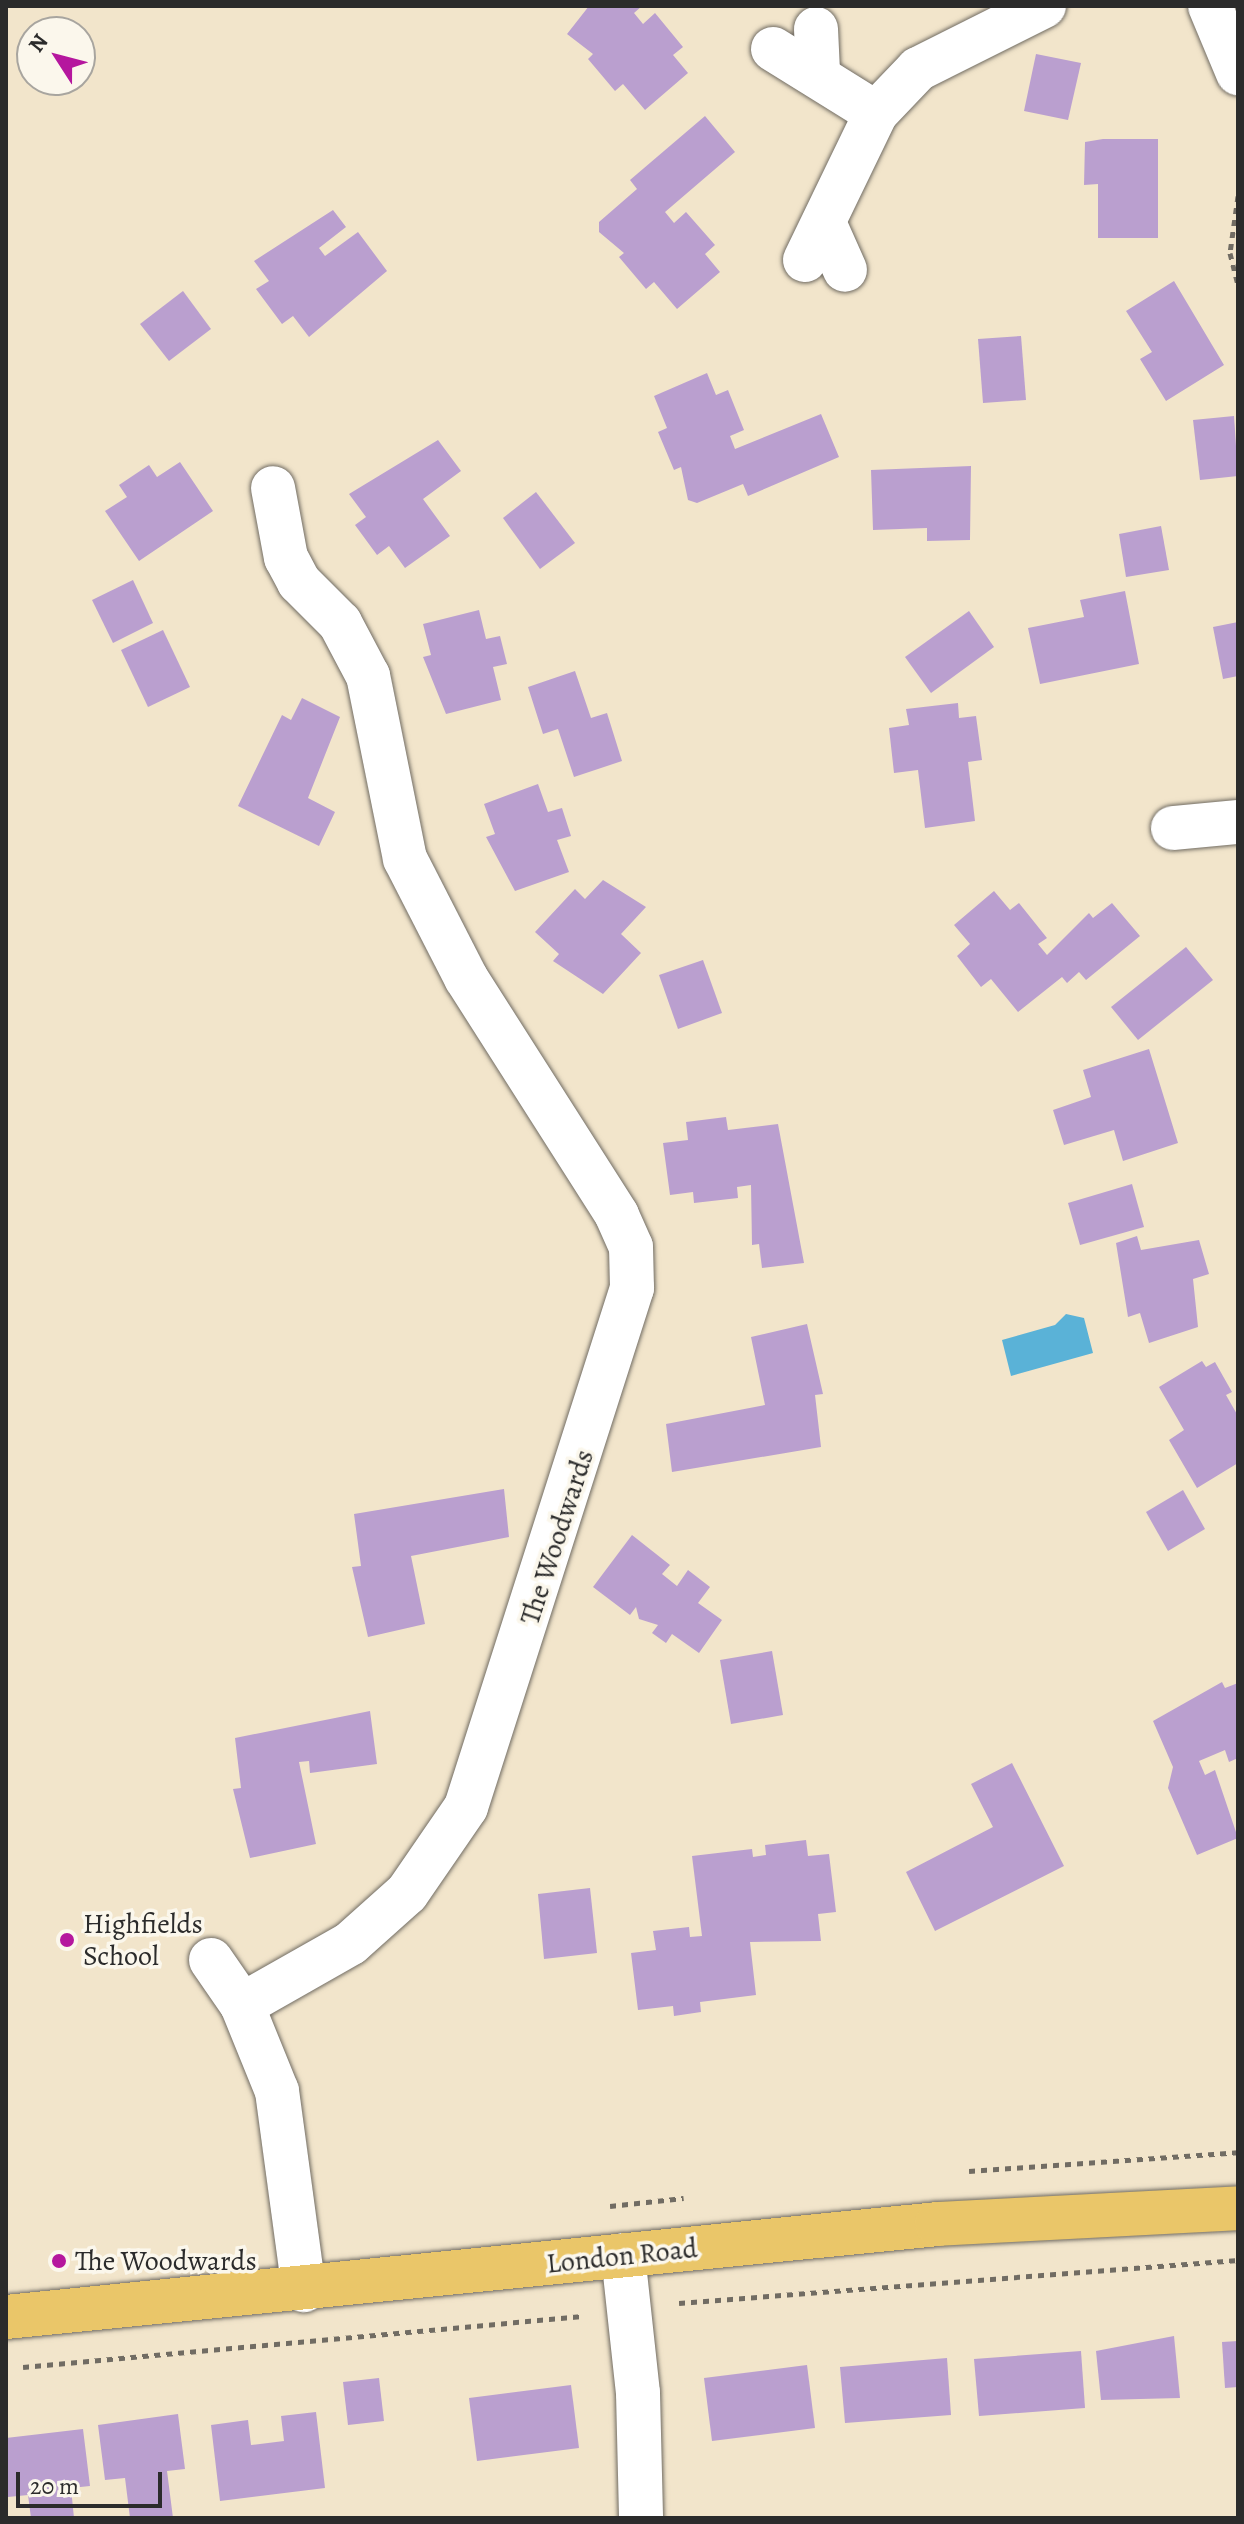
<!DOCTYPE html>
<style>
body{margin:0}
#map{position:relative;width:1244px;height:2524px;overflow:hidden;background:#f2e5cb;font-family:Alegreya,serif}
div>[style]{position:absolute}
.water>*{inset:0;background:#5ab2d7}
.building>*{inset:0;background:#ba9fcf}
.path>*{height:5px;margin-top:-2.5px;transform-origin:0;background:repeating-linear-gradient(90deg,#716c63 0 6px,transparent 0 12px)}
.roads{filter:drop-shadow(0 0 2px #716c63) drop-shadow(0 0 2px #716c63)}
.minor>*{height:44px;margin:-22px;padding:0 22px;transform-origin:22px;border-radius:22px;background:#fff}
.major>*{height:44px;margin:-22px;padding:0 22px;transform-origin:22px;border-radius:22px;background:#eac669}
.dots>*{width:22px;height:22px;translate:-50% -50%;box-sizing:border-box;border:4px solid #fbf7ec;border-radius:50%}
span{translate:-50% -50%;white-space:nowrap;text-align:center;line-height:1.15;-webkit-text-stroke:7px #fbf7ec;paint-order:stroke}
.street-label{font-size:28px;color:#2b2b2b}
.poi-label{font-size:28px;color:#2b2b2b}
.left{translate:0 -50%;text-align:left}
.frame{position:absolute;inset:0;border:8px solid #2b2b2b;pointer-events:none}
.north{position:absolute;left:16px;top:16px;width:80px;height:80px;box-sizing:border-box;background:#fbf7ec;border:2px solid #a8a59f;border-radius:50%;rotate:306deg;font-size:22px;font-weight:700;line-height:32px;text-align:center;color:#2b2b2b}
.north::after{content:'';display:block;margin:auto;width:28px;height:36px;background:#b5179e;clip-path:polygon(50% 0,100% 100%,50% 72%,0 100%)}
.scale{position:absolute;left:16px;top:2472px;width:146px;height:36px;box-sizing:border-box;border:4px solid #2b2b2b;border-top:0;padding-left:10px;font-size:24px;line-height:28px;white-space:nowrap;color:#2b2b2b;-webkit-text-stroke:6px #fbf7ec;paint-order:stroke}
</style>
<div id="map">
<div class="water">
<i style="clip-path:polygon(1066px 1314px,1084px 1318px,1093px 1353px,1011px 1376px,1002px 1340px,1055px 1325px)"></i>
</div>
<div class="building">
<i style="clip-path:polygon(589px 6px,642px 6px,634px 13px,643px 24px,655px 13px,683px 47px,673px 55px,688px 73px,645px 110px,623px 84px,615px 91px,588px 59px,593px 54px,567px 34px)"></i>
<i style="clip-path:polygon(1036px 54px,1081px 63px,1068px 120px,1024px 111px)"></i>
<i style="clip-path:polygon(705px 116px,735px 152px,665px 212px,674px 223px,686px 212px,715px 245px,705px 254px,720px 272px,677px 309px,654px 282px,646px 289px,619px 257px,624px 253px,599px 232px,599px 222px,637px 189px,630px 180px)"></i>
<i style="clip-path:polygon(1103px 139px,1158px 139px,1158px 238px,1098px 238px,1098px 184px,1084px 185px,1085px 142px)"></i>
<i style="clip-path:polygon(333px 210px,346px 227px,319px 248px,325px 256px,358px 232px,387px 271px,309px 337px,293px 316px,282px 324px,256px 289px,269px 281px,254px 261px)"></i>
<i style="clip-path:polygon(1174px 281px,1224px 365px,1166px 401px,1140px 359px,1152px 352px,1126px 311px)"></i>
<i style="clip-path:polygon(183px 291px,211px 329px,169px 361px,140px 324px)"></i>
<i style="clip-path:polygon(1021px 336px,1026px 400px,983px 403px,978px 339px)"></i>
<i style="clip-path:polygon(707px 373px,716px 395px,728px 390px,744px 430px,730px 436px,735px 449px,821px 414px,839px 457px,748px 496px,743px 484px,697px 503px,688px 500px,681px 467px,674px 470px,658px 432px,667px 428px,654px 396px)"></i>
<i style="clip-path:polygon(1234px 416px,1238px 476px,1200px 480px,1193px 420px)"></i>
<i style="clip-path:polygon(438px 440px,461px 471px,423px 499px,450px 536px,405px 568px,389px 546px,377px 555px,355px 525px,366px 517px,349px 494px)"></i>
<i style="clip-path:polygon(180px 462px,213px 511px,139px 561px,105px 511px,127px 497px,119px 485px,149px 465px,157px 477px)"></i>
<i style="clip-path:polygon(971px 466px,970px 540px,927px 541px,927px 528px,873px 530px,871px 470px)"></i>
<i style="clip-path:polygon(536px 492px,575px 543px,540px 569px,503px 518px)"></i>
<i style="clip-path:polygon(1161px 526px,1169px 570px,1126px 577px,1119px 534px)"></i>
<i style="clip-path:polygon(133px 580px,153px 623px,113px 643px,92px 600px)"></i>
<i style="clip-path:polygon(1125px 591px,1139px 664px,1040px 684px,1028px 628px,1084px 617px,1080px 600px)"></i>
<i style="clip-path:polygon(479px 610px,486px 639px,500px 636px,507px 664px,493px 667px,501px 700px,446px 714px,423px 657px,431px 655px,423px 624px)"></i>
<i style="clip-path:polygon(969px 611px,994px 647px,931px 693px,905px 657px)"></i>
<i style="clip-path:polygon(1238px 622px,1238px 676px,1223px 679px,1213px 627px)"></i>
<i style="clip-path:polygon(163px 630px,190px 687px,148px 707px,121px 650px)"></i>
<i style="clip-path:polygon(575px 671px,591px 718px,607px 713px,622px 761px,574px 777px,558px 729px,543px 734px,528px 687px)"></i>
<i style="clip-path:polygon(302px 698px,340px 717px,308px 798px,335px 812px,319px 846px,238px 806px,282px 715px,291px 720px)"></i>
<i style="clip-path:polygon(958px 703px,959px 718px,976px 716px,982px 760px,968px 762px,975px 821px,925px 828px,918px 770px,894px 773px,889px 728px,909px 725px,906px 709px)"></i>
<i style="clip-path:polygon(538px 784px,548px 812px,562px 808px,571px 836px,557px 840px,569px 872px,515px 891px,486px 837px,495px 834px,484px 804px)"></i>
<i style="clip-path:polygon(603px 880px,646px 907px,621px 934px,641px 953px,603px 994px,553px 961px,559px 954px,535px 932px,575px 889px,585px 899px)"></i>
<i style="clip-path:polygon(994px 891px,1010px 910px,1019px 903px,1047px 938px,1038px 944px,1047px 955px,1089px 913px,1093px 918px,1112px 903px,1140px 936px,1086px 980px,1079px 972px,1067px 983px,1062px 977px,1018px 1012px,991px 979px,981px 987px,957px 956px,970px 944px,954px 925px)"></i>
<i style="clip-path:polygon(1186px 947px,1213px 980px,1138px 1040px,1111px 1007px)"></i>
<i style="clip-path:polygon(703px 960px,722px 1013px,678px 1029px,659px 975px)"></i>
<i style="clip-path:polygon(1149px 1049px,1178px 1143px,1123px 1161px,1114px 1130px,1064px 1145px,1053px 1110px,1091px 1097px,1083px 1070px)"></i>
<i style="clip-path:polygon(726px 1117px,728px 1130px,778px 1124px,804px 1263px,762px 1268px,759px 1244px,752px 1245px,751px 1185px,737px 1187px,738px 1198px,694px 1203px,693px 1192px,670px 1195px,663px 1143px,688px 1140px,686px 1122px)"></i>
<i style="clip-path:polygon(1132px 1184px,1144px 1227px,1080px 1245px,1068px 1203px)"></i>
<i style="clip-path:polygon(1137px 1236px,1141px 1250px,1199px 1240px,1209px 1274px,1193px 1279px,1198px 1327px,1149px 1343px,1140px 1313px,1128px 1317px,1116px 1243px)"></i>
<i style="clip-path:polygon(807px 1324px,823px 1394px,815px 1395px,821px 1447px,672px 1472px,666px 1424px,765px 1405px,751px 1337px)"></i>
<i style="clip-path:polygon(1202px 1361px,1206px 1367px,1215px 1362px,1232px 1392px,1226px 1395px,1238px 1416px,1238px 1463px,1197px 1488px,1169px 1440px,1184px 1430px,1159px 1387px)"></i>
<i style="clip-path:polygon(504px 1489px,509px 1537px,411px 1556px,425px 1624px,368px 1637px,352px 1567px,361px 1566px,354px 1514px)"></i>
<i style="clip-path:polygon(1183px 1490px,1205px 1529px,1168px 1551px,1146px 1512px)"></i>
<i style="clip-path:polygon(632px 1535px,670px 1565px,662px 1574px,677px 1586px,688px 1570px,710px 1587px,698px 1603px,722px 1620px,699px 1653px,672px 1634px,666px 1643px,652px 1633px,658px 1625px,639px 1619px,636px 1607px,630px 1615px,593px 1587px)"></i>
<i style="clip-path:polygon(772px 1651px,783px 1715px,731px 1724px,720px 1660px)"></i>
<i style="clip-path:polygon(1222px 1682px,1225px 1688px,1238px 1683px,1238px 1758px,1229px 1762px,1225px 1750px,1199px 1761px,1205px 1775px,1215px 1770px,1238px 1838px,1197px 1855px,1168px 1788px,1173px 1767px,1153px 1721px)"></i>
<i style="clip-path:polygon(370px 1711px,377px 1764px,310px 1773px,309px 1761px,299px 1762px,316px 1844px,250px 1858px,233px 1789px,241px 1788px,235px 1738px)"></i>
<i style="clip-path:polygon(1012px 1763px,1064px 1866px,935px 1931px,906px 1872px,993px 1827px,971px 1784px)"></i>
<i style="clip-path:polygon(806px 1840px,808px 1856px,829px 1854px,836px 1912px,818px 1914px,821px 1941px,750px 1942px,756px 1995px,700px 2002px,701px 2012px,674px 2016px,673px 2006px,638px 2010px,631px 1953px,656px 1950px,653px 1931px,689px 1927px,690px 1937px,702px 1936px,692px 1856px,752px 1849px,753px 1857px,766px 1855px,765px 1845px)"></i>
<i style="clip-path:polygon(590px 1888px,597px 1953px,544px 1959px,538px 1894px)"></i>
<i style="clip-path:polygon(1174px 2336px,1180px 2398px,1101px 2400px,1096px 2351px)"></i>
<i style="clip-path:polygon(1238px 2341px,1238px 2387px,1225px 2388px,1222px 2342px)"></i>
<i style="clip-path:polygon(1081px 2351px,1085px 2408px,979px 2416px,974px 2359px)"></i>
<i style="clip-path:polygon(947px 2358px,951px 2415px,845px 2423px,840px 2367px)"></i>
<i style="clip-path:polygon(807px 2365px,815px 2428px,712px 2441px,704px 2378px)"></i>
<i style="clip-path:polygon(379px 2378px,384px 2421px,348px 2425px,343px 2382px)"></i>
<i style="clip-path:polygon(571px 2385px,579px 2448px,477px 2461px,469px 2398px)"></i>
<i style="clip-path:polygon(316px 2412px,325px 2488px,220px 2501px,211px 2425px,248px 2420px,251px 2445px,284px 2441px,281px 2416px)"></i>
<i style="clip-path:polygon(178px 2414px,185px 2469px,167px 2471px,173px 2518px,130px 2518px,125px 2478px,105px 2480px,98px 2425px)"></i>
<i style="clip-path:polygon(83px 2429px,90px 2486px,71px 2488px,74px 2518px,31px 2518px,28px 2495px,8px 2497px,6px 2438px)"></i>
</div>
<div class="path">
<i style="left:1238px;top:196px;width:58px;rotate:98deg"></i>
<i style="left:1230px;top:253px;width:34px;rotate:76deg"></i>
<i style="left:969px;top:2171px;width:270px;rotate:-4deg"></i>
<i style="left:610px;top:2206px;width:74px;rotate:-6.2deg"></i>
<i style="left:679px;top:2303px;width:561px;rotate:-4.4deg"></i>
<i style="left:23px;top:2367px;width:562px;rotate:-5.2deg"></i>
</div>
<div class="roads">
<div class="minor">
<i style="left:1210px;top:6px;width:73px;rotate:67.3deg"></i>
<i style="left:816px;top:29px;width:43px;rotate:87.3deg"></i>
<i style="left:773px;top:49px;width:121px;rotate:31.9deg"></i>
<i style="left:825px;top:225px;width:49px;rotate:66deg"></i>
<i style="left:805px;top:260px;width:163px;rotate:-64.2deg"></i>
<i style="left:876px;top:113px;width:61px;rotate:-46.3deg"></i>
<i style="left:918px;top:69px;width:141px;rotate:-26.6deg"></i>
<i style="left:1173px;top:828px;width:65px;rotate:-5.3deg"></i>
<i style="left:211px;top:1960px;width:55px;rotate:55.4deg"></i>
<i style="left:242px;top:2005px;width:93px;rotate:67.9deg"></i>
<i style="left:277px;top:2091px;width:201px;rotate:82.3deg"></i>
<i style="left:242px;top:2005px;width:125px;rotate:-29.6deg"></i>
<i style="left:351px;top:1943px;width:75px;rotate:-41.8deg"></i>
<i style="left:407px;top:1893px;width:104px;rotate:-55.5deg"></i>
<i style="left:466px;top:1807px;width:545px;rotate:-72.26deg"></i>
<i style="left:632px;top:1288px;width:41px;rotate:-91.4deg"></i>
<i style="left:631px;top:1247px;width:35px;rotate:-114deg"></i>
<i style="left:617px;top:1215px;width:281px;rotate:-122.5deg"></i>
<i style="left:466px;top:978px;width:134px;rotate:-117.1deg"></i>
<i style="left:405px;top:859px;width:187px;rotate:-101.4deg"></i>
<i style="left:368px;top:676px;width:60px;rotate:-117.8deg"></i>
<i style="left:340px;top:623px;width:58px;rotate:-135deg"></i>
<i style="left:299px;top:582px;width:27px;rotate:-118deg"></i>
<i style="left:286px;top:558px;width:71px;rotate:-100.5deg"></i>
<i style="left:623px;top:2255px;width:139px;rotate:83.8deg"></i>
<i style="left:638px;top:2393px;width:125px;rotate:88.6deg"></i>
</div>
<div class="major">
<i style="left:6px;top:2317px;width:936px;rotate:-5.7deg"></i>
<i style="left:937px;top:2224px;width:301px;rotate:-3deg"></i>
</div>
</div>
<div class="dots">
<i style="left:67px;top:1940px;background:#b5179e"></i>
<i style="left:59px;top:2261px;background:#b5179e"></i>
</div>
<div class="street-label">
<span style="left:557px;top:1537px;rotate:-72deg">The Woodwards</span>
<span style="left:622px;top:2256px;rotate:-6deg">London Road</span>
</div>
<div class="poi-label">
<span class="left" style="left:83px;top:1940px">Highfields<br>School</span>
<span class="left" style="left:75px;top:2261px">The Woodwards</span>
</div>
<div class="frame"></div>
<div class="north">N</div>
<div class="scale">20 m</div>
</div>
